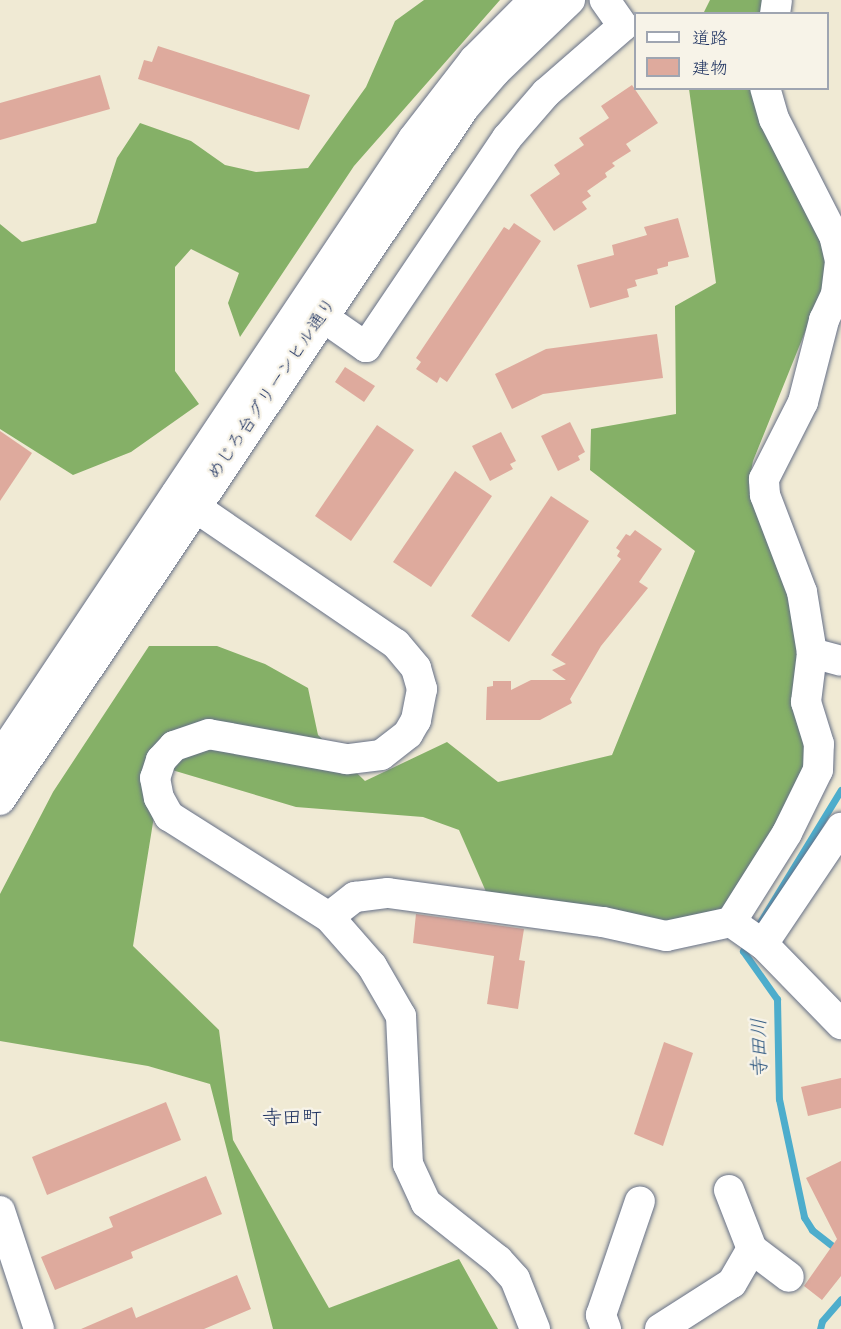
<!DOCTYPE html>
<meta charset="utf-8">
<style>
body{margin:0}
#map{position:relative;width:841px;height:1329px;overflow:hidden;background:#f0ead4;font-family:"Gochi Hand","Klee One",sans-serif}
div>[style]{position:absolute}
.forest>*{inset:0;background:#85b067}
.stream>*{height:7px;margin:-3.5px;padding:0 3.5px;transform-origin:3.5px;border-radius:3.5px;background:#4dadcc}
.building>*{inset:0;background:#deaa9d}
.roads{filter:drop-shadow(0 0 2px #667087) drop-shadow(0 0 2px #667087)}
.minor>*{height:30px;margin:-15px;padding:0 15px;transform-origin:15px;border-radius:15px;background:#fff}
span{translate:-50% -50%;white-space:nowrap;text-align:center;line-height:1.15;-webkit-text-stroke:5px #f7f3e8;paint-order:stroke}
.street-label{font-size:18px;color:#1b2f5e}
.water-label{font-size:20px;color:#2a557f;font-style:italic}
.neighbourhood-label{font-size:20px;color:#1b2f5e}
.legend{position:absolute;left:634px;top:12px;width:195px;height:78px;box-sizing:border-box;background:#f7f3e8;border:2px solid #9fa5b1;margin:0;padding:8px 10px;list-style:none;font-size:18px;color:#1b2f5e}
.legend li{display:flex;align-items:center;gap:12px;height:30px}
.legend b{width:30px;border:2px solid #9fa5b1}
</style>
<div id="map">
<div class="forest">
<i style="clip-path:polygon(424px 0,500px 0,354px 166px,240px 337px,228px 303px,239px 273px,191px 249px,175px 267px,175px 371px,199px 404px,131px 452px,73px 475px,0 429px,0 224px,22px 242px,96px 223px,117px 158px,140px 123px,191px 141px,225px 165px,256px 172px,308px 168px,366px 87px,395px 21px)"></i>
<i style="clip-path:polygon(710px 0,768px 0,766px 13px,703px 14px)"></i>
<i style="clip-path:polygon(689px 89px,758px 89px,825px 242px,826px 280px,753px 461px,749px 481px,791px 583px,811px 752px,778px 835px,730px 910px,666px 923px,487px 894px,459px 830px,423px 817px,296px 807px,162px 767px,133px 946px,219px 1030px,233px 1140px,329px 1308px,459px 1259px,498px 1329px,273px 1329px,210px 1084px,148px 1066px,0 1041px,0 894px,53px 792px,149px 646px,217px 646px,265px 664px,308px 688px,318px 735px,365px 781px,447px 742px,498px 782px,612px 755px,695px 551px,590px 470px,591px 429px,676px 414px,675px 306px,716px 283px)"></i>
</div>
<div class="stream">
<i style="left:756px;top:929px;width:163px;rotate:-58.6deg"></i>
<i style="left:747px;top:944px;width:8px;rotate:120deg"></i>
<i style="left:743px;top:951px;width:59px;rotate:54.7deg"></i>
<i style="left:777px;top:999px;width:100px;rotate:88.9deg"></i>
<i style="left:779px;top:1099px;width:121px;rotate:78deg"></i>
<i style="left:804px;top:1217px;width:15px;rotate:58deg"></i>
<i style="left:812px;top:1230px;width:37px;rotate:38deg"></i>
<i style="left:820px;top:1329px;width:8px;rotate:-76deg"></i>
<i style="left:822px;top:1321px;width:29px;rotate:-49deg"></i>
</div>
<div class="building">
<i style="clip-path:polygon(158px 46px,310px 95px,299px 130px,138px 79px,144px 60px,152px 62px)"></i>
<i style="clip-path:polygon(100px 75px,110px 109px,0 140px,0 103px)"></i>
<i style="clip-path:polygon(632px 85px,658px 123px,626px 144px,631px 151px,612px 163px,615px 166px,605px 173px,607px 177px,587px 191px,591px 196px,582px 202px,587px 209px,554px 231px,530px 195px,560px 174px,554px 165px,584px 145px,579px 138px,609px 118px,601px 106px)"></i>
<i style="clip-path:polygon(678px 218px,689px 257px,668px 262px,668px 266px,657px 269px,658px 274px,635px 280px,637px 286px,627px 289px,629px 297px,590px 308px,577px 265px,614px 255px,612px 245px,647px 235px,644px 227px)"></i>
<i style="clip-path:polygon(514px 223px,541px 241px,447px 382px,440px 377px,437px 383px,416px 369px,421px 362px,416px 358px,504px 227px,509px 230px)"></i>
<i style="clip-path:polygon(657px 334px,663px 378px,543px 394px,512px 409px,495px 374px,546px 349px)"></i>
<i style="clip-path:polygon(345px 367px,375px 386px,364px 402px,335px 382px)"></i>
<i style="clip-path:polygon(570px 422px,585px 452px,578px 456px,580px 460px,558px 471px,541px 436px)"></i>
<i style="clip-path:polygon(377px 425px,414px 450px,351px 541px,315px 516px)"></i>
<i style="clip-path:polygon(0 431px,32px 453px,0 501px)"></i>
<i style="clip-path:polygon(501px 432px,516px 461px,510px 464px,513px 469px,490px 481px,472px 446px)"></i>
<i style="clip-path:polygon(455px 471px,492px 496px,431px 587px,393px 562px)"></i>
<i style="clip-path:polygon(551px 496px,589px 521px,509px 642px,471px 616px)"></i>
<i style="clip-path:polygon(635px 530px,662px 549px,639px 582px,648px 588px,601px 646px,570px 699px,572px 703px,540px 720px,486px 720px,487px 687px,493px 686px,493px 681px,511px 681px,511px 690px,531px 680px,566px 680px,552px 670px,566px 664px,551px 655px,621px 559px,617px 556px,620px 551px,616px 548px,626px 534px,630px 536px)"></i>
<i style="clip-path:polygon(416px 914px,524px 929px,519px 960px,525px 961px,518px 1009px,487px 1004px,494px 956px,413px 943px)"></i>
<i style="clip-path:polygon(664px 1042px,693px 1053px,663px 1146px,634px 1134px)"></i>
<i style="clip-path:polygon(841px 1078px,841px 1108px,808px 1116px,801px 1087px)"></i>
<i style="clip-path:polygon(166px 1102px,181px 1140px,47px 1195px,32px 1157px)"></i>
<i style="clip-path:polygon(841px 1161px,841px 1276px,822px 1300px,804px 1286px,837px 1239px,806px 1178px)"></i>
<i style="clip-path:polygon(206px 1176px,222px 1214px,131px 1252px,133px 1258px,55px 1290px,41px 1257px,113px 1227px,109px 1217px)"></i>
<i style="clip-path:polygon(237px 1275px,251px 1309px,204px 1329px,81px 1329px,132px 1307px,136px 1318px)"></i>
</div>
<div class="roads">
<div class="minor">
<i style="left:775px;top:14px;width:14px;rotate:-82deg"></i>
<i style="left:307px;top:306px;width:72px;rotate:34.8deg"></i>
<i style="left:366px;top:347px;width:252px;rotate:-56deg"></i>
<i style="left:507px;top:138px;width:60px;rotate:-49.1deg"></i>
<i style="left:546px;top:93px;width:102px;rotate:-41deg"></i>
<i style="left:623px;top:26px;width:32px;rotate:-125deg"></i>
<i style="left:176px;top:494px;width:266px;rotate:34.3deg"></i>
<i style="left:396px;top:644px;width:31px;rotate:50deg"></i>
<i style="left:416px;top:668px;width:22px;rotate:74deg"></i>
<i style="left:422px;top:689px;width:32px;rotate:101deg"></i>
<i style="left:416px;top:720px;width:16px;rotate:120deg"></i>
<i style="left:408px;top:734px;width:34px;rotate:142deg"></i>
<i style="left:381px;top:755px;width:35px;rotate:173deg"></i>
<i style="left:346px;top:759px;width:139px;rotate:-169.7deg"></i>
<i style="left:209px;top:734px;width:37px;rotate:161deg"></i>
<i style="left:174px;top:746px;width:19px;rotate:133deg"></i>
<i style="left:161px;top:760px;width:19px;rotate:108deg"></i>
<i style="left:155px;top:778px;width:20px;rotate:79deg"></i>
<i style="left:159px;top:798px;width:21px;rotate:61deg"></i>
<i style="left:169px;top:816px;width:189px;rotate:32.3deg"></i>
<i style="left:329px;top:917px;width:65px;rotate:48.7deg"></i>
<i style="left:372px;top:966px;width:58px;rotate:59.9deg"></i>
<i style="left:401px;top:1016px;width:148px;rotate:87.3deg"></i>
<i style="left:408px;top:1164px;width:43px;rotate:65.2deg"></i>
<i style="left:426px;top:1203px;width:92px;rotate:38.4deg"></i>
<i style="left:498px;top:1260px;width:25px;rotate:48deg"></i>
<i style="left:515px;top:1279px;width:54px;rotate:68.2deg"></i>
<i style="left:812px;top:653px;width:30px;rotate:15deg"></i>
<i style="left:0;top:757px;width:743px;rotate:-56.25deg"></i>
<i style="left:413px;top:139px;width:100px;rotate:-52.3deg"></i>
<i style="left:474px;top:60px;width:85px;rotate:-45deg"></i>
<i style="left:0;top:800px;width:833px;rotate:-56.16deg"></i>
<i style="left:464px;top:108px;width:48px;rotate:-49.3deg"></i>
<i style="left:495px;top:72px;width:104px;rotate:-43.8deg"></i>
<i style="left:329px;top:917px;width:33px;rotate:-38deg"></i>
<i style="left:355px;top:897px;width:33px;rotate:-7deg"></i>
<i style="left:388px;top:893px;width:217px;rotate:7.7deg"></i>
<i style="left:603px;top:922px;width:65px;rotate:12.5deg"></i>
<i style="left:666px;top:936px;width:66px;rotate:-12.2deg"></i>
<i style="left:731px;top:922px;width:39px;rotate:35deg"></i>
<i style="left:763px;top:944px;width:112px;rotate:45.7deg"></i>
<i style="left:731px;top:922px;width:105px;rotate:-57.8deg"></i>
<i style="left:787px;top:833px;width:70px;rotate:-63.8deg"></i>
<i style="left:818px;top:770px;width:26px;rotate:-88deg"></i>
<i style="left:819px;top:744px;width:44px;rotate:-107.2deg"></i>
<i style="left:806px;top:702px;width:49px;rotate:-83deg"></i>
<i style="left:812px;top:653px;width:62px;rotate:-99.3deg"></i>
<i style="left:802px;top:592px;width:104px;rotate:-110.9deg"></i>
<i style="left:765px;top:495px;width:16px;rotate:-94deg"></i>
<i style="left:764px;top:479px;width:86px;rotate:-63.1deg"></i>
<i style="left:803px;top:402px;width:85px;rotate:-75.6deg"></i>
<i style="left:824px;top:320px;width:29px;rotate:-65deg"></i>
<i style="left:836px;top:294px;width:33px;rotate:-83deg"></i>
<i style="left:840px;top:261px;width:26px;rotate:-103deg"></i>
<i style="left:834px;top:236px;width:131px;rotate:-117.1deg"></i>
<i style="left:774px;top:119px;width:32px;rotate:-106deg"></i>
<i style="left:763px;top:944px;width:140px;rotate:-56.1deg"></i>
<i style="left:729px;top:1190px;width:63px;rotate:68.7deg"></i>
<i style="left:752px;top:1249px;width:46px;rotate:37.1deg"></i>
<i style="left:0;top:1211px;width:124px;rotate:71.7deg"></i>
<i style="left:606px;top:1329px;width:15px;rotate:-110deg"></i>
<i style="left:601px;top:1315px;width:120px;rotate:-71.1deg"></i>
<i style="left:660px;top:1329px;width:85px;rotate:-32.6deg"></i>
<i style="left:732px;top:1283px;width:39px;rotate:-60deg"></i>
</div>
</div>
<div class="street-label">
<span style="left:274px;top:390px;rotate:-56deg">めじろ台グリーンヒル通り</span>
</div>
<div class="water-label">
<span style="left:762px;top:1048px;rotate:-91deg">寺田川</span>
</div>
<div class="neighbourhood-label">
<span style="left:292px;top:1120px">寺田町</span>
</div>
<ul class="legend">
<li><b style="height:8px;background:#fff"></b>道路</li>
<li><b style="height:16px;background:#deaa9d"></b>建物</li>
</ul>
</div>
